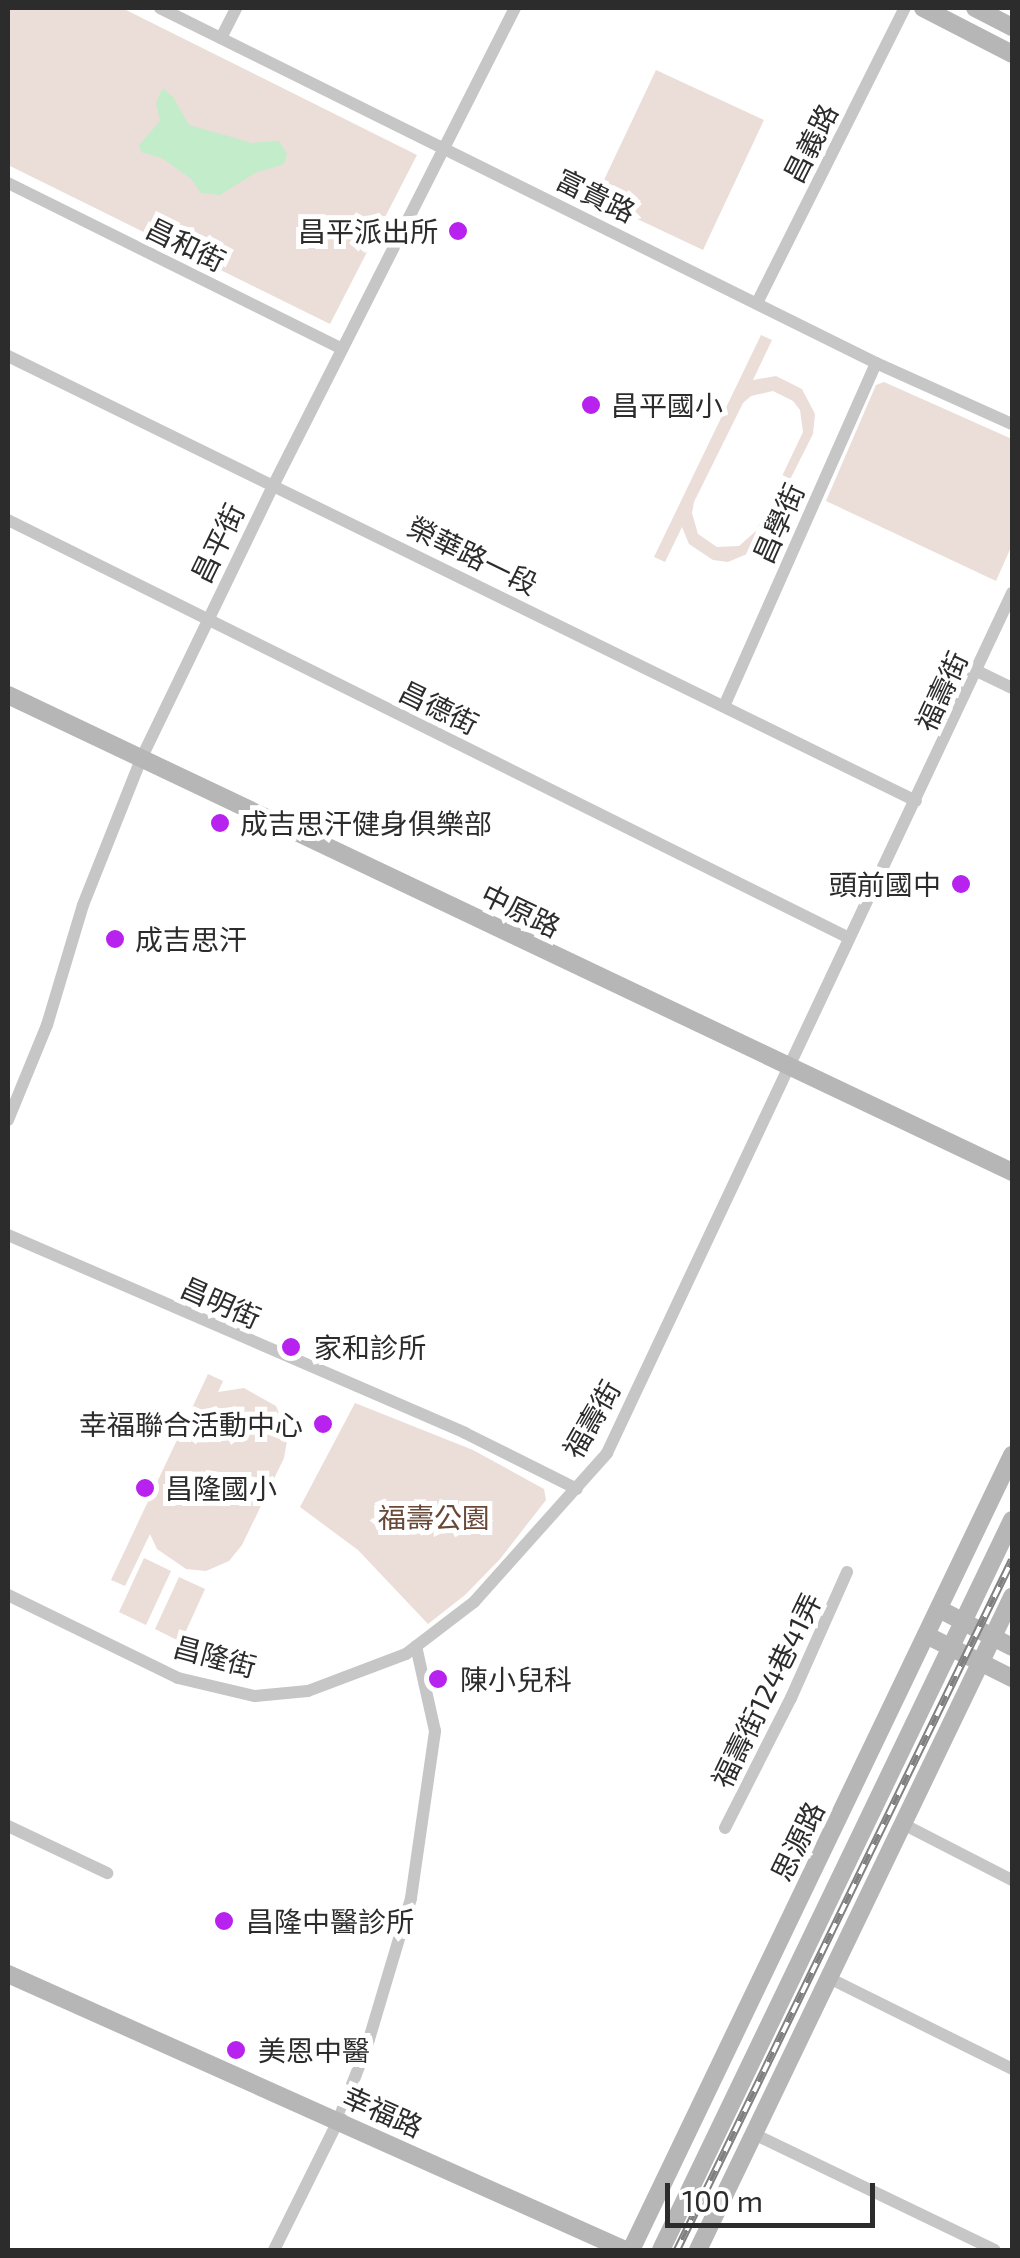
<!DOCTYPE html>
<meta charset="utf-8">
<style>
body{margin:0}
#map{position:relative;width:1020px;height:2258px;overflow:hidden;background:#fff;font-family:"Exo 2","Noto Sans TC",sans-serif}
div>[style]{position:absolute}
.green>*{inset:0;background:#ebddd8}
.water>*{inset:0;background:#c2ecca}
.street>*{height:12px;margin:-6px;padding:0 6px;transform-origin:6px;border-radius:6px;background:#c6c6c6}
.secondary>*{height:18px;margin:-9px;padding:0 9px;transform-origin:9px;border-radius:9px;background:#b6b6b6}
.rail>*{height:8px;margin-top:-4px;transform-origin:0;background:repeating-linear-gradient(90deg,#fff 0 11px,#818181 0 22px);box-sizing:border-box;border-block:2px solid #818181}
.dots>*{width:28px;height:28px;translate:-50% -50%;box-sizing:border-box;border:5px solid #fff;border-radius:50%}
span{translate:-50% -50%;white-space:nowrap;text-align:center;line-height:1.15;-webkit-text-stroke:10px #fff;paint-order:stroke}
.street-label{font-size:28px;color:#2c2c2c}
.poi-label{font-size:28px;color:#2c2c2c}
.right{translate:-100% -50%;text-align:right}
.left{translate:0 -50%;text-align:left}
.park-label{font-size:28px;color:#694837}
.frame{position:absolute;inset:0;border:10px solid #2c2c2c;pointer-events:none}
.scale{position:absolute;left:665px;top:2183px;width:210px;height:45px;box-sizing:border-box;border:5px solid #2c2c2c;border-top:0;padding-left:12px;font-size:30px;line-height:35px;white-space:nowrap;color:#2c2c2c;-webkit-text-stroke:8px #fff;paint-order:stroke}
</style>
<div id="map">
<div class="green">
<i style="clip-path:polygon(8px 8px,122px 8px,417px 155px,330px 324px,8px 165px)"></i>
<i style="clip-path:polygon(656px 70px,764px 120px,703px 250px,595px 199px)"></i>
<i style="clip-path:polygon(evenodd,761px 335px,772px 340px,753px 380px,776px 376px,802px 389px,815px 414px,813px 434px,754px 551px,728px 562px,713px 560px,689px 544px,682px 527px,665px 562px,654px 557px,761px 335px,773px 391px,793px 401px,800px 410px,803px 432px,756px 531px,739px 546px,717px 547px,698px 534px,692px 513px,694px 502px,743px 403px,751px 396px,773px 391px)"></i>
<i style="clip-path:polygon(884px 382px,1012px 439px,1012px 545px,996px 581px,826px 501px,876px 385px)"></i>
<i style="clip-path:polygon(208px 1374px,223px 1381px,218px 1392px,244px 1388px,276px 1406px,288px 1435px,284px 1458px,242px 1545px,229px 1561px,206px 1571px,186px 1569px,157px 1549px,150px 1534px,125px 1586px,111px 1580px)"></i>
<i style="clip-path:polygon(355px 1403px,473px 1450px,544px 1489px,546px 1500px,500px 1559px,465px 1595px,428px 1624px,358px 1550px,300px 1507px)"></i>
<i style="clip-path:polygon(144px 1558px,171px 1571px,146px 1625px,119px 1612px)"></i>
<i style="clip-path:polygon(179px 1577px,205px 1589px,181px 1642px,155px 1629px)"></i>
</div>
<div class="water">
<i style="clip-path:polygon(163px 88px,173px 97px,189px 125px,252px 143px,279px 141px,287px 154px,284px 164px,255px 173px,220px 195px,201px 193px,191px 179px,162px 158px,141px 152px,139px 145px,160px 121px,156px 102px)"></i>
</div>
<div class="street">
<i style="left:160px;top:8px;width:799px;rotate:26.37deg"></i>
<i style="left:876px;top:363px;width:149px;rotate:24.2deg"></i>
<i style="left:221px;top:38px;width:34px;rotate:-63deg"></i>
<i style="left:8px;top:183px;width:373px;rotate:26.4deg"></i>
<i style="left:758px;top:301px;width:328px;rotate:-63.4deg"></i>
<i style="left:8px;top:356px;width:1011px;rotate:26.11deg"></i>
<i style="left:8px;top:520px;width:939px;rotate:26.43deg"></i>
<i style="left:979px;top:672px;width:37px;rotate:26deg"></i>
<i style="left:725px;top:704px;width:373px;rotate:-66.1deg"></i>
<i style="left:8px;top:1120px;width:103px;rotate:-67.7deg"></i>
<i style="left:47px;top:1025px;width:125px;rotate:-73.3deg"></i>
<i style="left:83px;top:905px;width:157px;rotate:-68.3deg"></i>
<i style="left:141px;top:759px;width:303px;rotate:-64.2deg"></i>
<i style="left:273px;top:486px;width:536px;rotate:-63.15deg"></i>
<i style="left:8px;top:1235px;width:498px;rotate:23.4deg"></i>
<i style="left:465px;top:1433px;width:125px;rotate:26.6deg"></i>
<i style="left:8px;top:1595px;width:189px;rotate:26deg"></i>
<i style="left:178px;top:1678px;width:79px;rotate:13.2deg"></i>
<i style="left:255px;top:1696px;width:53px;rotate:-5.4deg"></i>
<i style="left:308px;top:1691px;width:105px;rotate:-20.7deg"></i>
<i style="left:406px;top:1654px;width:86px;rotate:-37.4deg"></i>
<i style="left:474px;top:1602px;width:200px;rotate:-48.2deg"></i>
<i style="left:607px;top:1453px;width:951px;rotate:-64.78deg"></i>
<i style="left:903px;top:1824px;width:123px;rotate:27.2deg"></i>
<i style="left:8px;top:1826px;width:110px;rotate:25.4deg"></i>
<i style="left:725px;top:1828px;width:146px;rotate:-63.1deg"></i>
<i style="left:791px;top:1698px;width:138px;rotate:-66deg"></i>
<i style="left:829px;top:1978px;width:204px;rotate:26.4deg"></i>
<i style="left:754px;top:2134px;width:267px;rotate:25.7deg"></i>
<i style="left:274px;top:2250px;width:144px;rotate:-63.6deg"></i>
<i style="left:338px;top:2121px;width:80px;rotate:-68.9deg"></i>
<i style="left:367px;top:2046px;width:154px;rotate:-73.4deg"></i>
<i style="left:411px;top:1898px;width:169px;rotate:-81.8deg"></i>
<i style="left:435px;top:1731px;width:87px;rotate:-102.6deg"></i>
</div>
<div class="secondary">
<i style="left:923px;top:8px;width:100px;rotate:27.3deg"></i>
<i style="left:975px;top:8px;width:42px;rotate:27.2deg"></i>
<i style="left:8px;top:695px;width:1112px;rotate:25.41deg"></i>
<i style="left:939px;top:1609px;width:82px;rotate:27.5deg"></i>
<i style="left:926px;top:1635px;width:96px;rotate:26.6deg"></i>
<i style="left:8px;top:1974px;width:676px;rotate:24.1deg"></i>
<i style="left:631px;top:2250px;width:882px;rotate:-64.39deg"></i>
<i style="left:661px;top:2250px;width:810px;rotate:-64.32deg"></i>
<i style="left:698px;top:2250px;width:725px;rotate:-64.32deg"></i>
</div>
<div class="rail">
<i style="left:677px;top:2250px;width:767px;rotate:-64.1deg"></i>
</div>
<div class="dots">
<i style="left:458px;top:231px;background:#b722ee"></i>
<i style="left:591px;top:405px;background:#b722ee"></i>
<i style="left:220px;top:823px;background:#b722ee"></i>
<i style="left:961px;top:884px;background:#b722ee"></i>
<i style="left:115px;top:939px;background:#b722ee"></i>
<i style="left:291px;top:1347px;background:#b722ee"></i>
<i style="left:323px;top:1424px;background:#b722ee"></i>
<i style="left:145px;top:1488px;background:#b722ee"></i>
<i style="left:438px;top:1679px;background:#b722ee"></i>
<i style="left:224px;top:1921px;background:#b722ee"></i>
<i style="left:236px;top:2050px;background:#b722ee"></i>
</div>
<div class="street-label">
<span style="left:810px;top:143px;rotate:-63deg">昌義路</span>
<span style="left:596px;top:195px;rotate:26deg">富貴路</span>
<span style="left:186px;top:244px;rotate:26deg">昌和街</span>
<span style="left:778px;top:523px;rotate:-66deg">昌學街</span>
<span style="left:217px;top:543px;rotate:-64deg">昌平街</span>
<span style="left:473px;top:555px;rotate:26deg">榮華路一段</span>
<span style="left:941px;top:691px;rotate:-65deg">福壽街</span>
<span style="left:439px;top:707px;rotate:26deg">昌德街</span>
<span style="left:521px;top:910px;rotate:26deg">中原路</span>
<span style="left:221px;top:1302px;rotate:24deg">昌明街</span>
<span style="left:591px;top:1419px;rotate:-60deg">福壽街</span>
<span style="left:215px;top:1656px;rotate:15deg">昌隆街</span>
<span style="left:766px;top:1690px;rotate:-64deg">福壽街124巷41弄</span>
<span style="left:797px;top:1841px;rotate:-64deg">思源路</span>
<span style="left:383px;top:2111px;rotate:24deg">幸福路</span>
</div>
<div class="poi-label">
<span class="right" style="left:438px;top:231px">昌平派出所</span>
<span class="left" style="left:611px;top:405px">昌平國小</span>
<span class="left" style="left:240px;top:823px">成吉思汗健身俱樂部</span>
<span class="right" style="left:941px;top:884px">頭前國中</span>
<span class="left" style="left:135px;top:939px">成吉思汗</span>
<span class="left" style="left:314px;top:1347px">家和診所</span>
<span class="right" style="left:303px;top:1424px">幸福聯合活動中心</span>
<span class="left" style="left:165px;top:1488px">昌隆國小</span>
<span class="left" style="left:460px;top:1679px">陳小兒科</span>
<span class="left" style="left:246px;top:1921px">昌隆中醫診所</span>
<span class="left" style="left:258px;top:2050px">美恩中醫</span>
</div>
<div class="park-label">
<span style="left:434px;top:1517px">福壽公園</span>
</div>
<div class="frame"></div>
<div class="scale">100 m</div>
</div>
